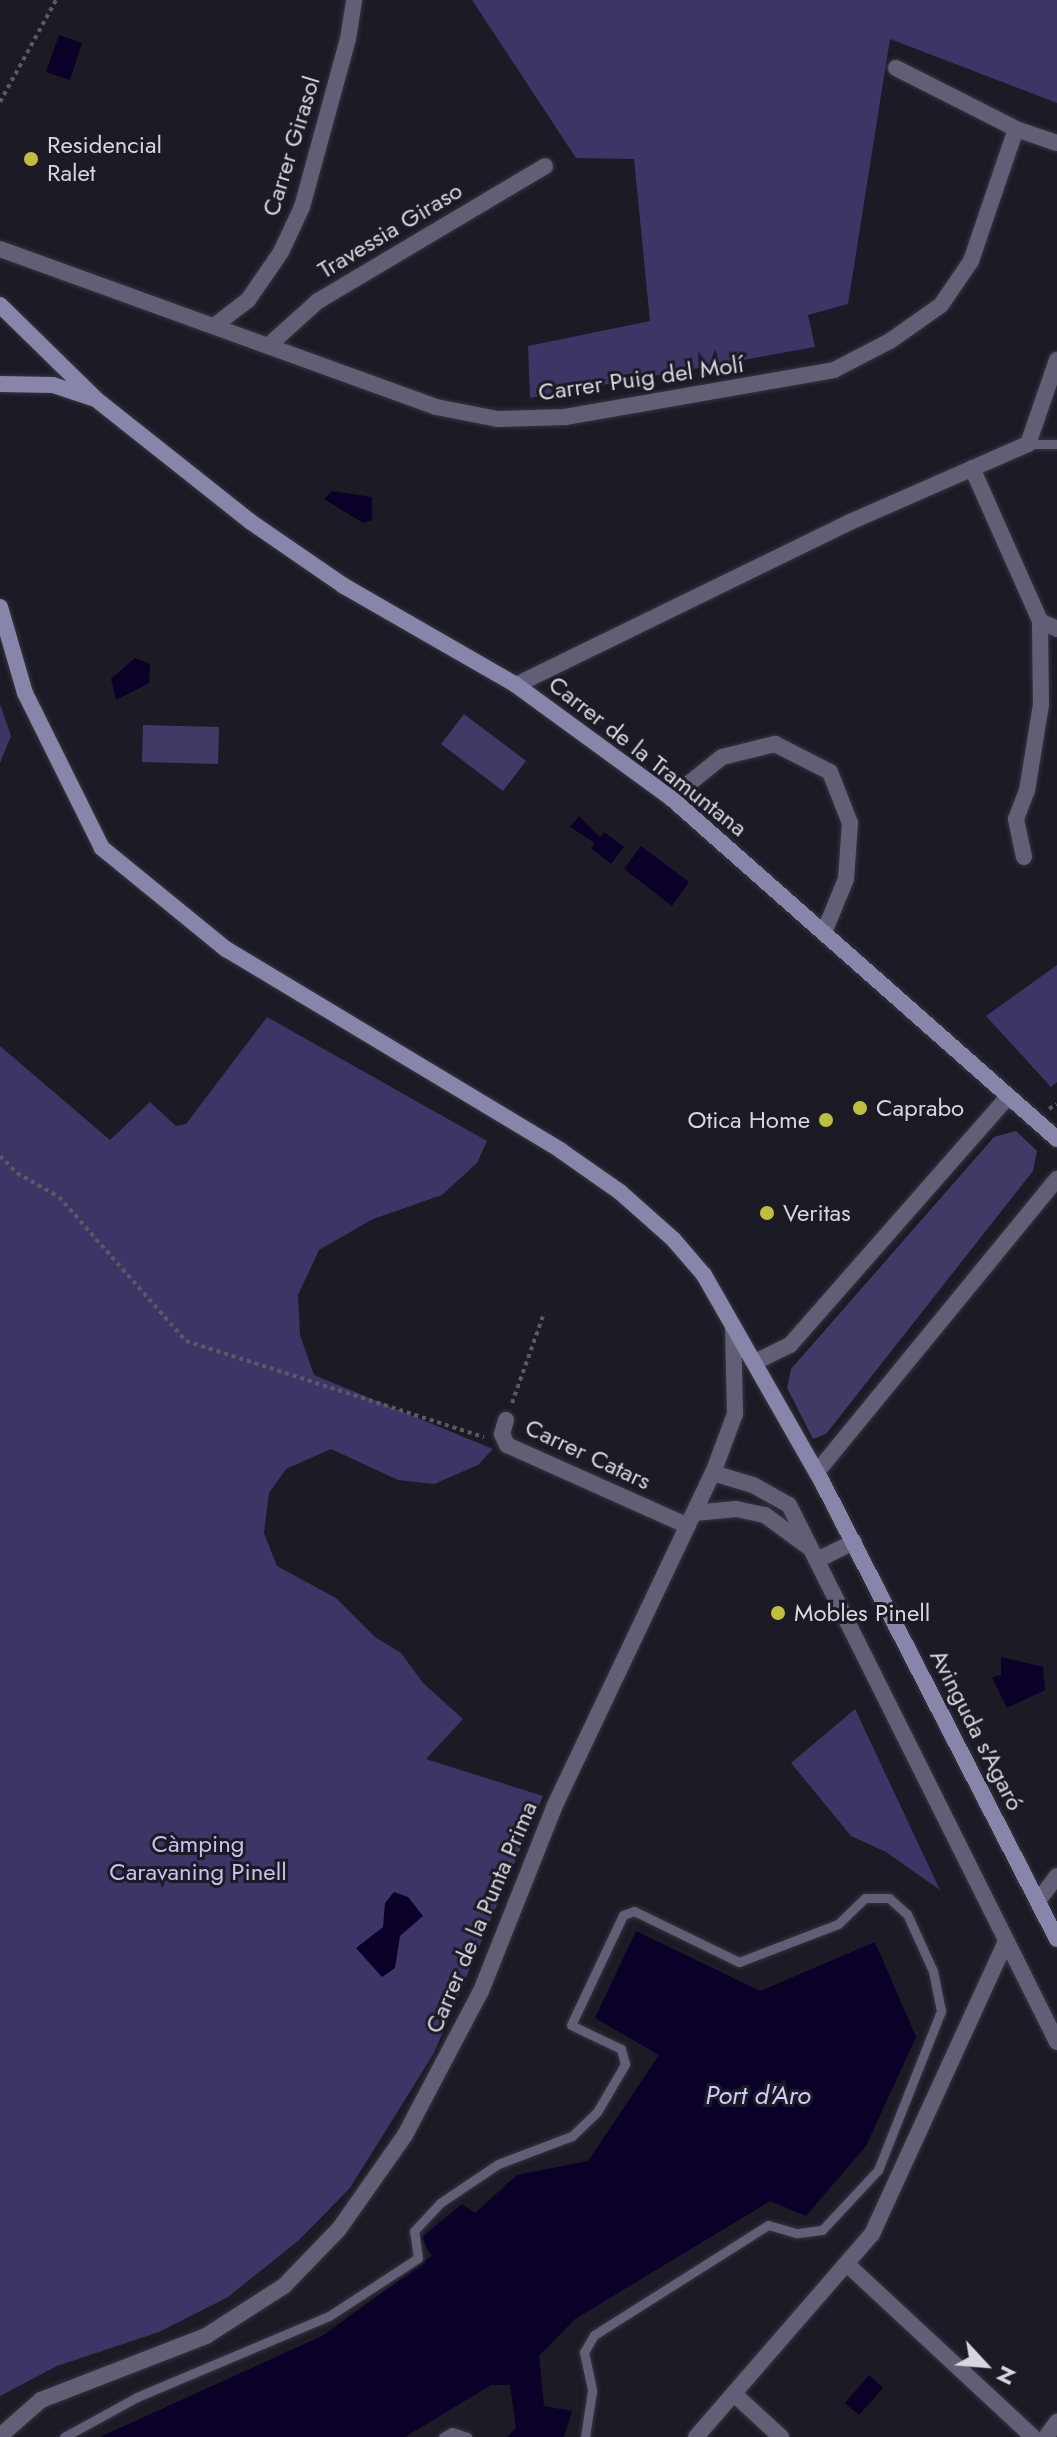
<!DOCTYPE html>
<meta charset="utf-8">
<style>
body{margin:0}
#map{position:relative;width:1057px;height:2437px;overflow:hidden;background:#1b1a25;font-family:Jost,sans-serif}
div>[style]{position:absolute}
.green>*{inset:0;background:#403a66}
.forest>*{inset:0;background:#3d3566}
.water>*{inset:0;background:#0b0028}
.path>*{height:4px;margin-top:-2px;transform-origin:0;background:repeating-linear-gradient(90deg,#5a5a64 0 4px,transparent 0 8px)}
.roads{filter:drop-shadow(0 0 2px #35343f) drop-shadow(0 0 2px #35343f)}
.lane>*{height:9px;margin:-4.5px;padding:0 4.5px;transform-origin:4.5px;border-radius:4.5px;background:#615f76}
.street>*{height:16px;margin:-8px;padding:0 8px;transform-origin:8px;border-radius:8px;background:#615f76}
.secondary>*{height:16px;margin:-8px;padding:0 8px;transform-origin:8px;border-radius:8px;background:#8885ab}
.dots>*{width:22px;height:22px;translate:-50% -50%;box-sizing:border-box;border:4px solid #1b1a25;border-radius:50%}
span{translate:-50% -50%;white-space:nowrap;text-align:center;line-height:1.15;-webkit-text-stroke:6px #1b1a25;paint-order:stroke}
.poi-label{font-size:24px;color:#d6d6de}
.left{translate:0 -50%;text-align:left}
.right{translate:-100% -50%;text-align:right}
.street-label{font-size:24px;color:#d6d6de}
.park-label{font-size:24px;color:#c5c2f2}
.water-label{font-size:26px;color:#cecafb;font-style:italic}
.north{position:absolute;left:945px;top:2325px;width:80px;height:80px;-webkit-text-stroke:6px #1b1a25;paint-order:stroke;rotate:116deg;font-size:22px;font-weight:700;line-height:32px;text-align:center;color:#d6d6de}
.north::after{content:'';display:block;margin:auto;width:28px;height:36px;background:#d6d6de;clip-path:polygon(50% 0,100% 100%,50% 72%,0 100%)}
</style>
<div id="map">
<div class="green">
<i style="clip-path:polygon(464px 714px,526px 761px,503px 791px,441px 744px)"></i>
<i style="clip-path:polygon(143px 725px,219px 727px,218px 764px,142px 762px)"></i>
<i style="clip-path:polygon(1016px 1131px,1037px 1151px,1033px 1171px,826px 1434px,813px 1439px,787px 1388px,791px 1369px,994px 1137px)"></i>
</div>
<div class="forest">
<i style="clip-path:polygon(472px 0,1057px 0,1057px 103px,890px 39px,848px 304px,808px 315px,815px 347px,530px 398px,528px 346px,650px 321px,634px 159px,576px 158px)"></i>
<i style="clip-path:polygon(0 704px,11px 736px,0 763px)"></i>
<i style="clip-path:polygon(1057px 965px,1057px 1082px,1051px 1087px,986px 1016px)"></i>
<i style="clip-path:polygon(267px 1017px,487px 1141px,477px 1163px,442px 1195px,373px 1219px,319px 1250px,298px 1295px,300px 1335px,314px 1375px,493px 1449px,478px 1465px,434px 1484px,398px 1480px,331px 1449px,286px 1469px,269px 1493px,264px 1533px,277px 1566px,336px 1598px,375px 1637px,401px 1653px,423px 1683px,463px 1719px,426px 1759px,543px 1796px,434px 2053px,350px 2188px,299px 2240px,228px 2297px,159px 2332px,57px 2366px,0 2396px,0 1046px,110px 1140px,150px 1102px,176px 1126px,186px 1124px)"></i>
<i style="clip-path:polygon(855px 1709px,940px 1890px,886px 1852px,851px 1836px,791px 1763px)"></i>
</div>
<div class="water">
<i style="clip-path:polygon(59px 35px,82px 43px,70px 80px,46px 72px)"></i>
<i style="clip-path:polygon(332px 491px,372px 497px,372px 520px,363px 523px,324px 499px)"></i>
<i style="clip-path:polygon(135px 658px,150px 664px,149px 683px,116px 700px,111px 679px)"></i>
<i style="clip-path:polygon(579px 816px,600px 837px,604px 832px,624px 847px,611px 864px,591px 848px,595px 843px,570px 827px)"></i>
<i style="clip-path:polygon(641px 846px,689px 882px,672px 906px,624px 869px)"></i>
<i style="clip-path:polygon(1001px 1657px,1043px 1667px,1045px 1690px,1007px 1708px,992px 1677px,1001px 1675px)"></i>
<i style="clip-path:polygon(394px 1892px,408px 1897px,423px 1916px,400px 1936px,395px 1968px,382px 1977px,356px 1948px,383px 1927px,385px 1903px)"></i>
<i style="clip-path:polygon(636px 1931px,760px 1991px,875px 1942px,916px 2037px,866px 2146px,806px 2216px,770px 2201px,575px 2319px,539px 2356px,544px 2406px,572px 2411px,564px 2437px,507px 2437px,516px 2428px,510px 2385px,491px 2385px,405px 2437px,100px 2437px,324px 2335px,432px 2256px,421px 2238px,462px 2204px,475px 2213px,517px 2175px,588px 2161px,659px 2055px,595px 2018px)"></i>
<i style="clip-path:polygon(869px 2375px,883px 2388px,859px 2415px,845px 2403px)"></i>
</div>
<div class="path">
<i style="left:0;top:102px;width:116px;rotate:-61.2deg"></i>
<i style="left:1049px;top:1109px;width:9px;rotate:-32deg"></i>
<i style="left:0;top:1156px;width:24px;rotate:45deg"></i>
<i style="left:17px;top:1173px;width:48px;rotate:29.7deg"></i>
<i style="left:59px;top:1197px;width:192px;rotate:48.6deg"></i>
<i style="left:186px;top:1341px;width:313px;rotate:17.9deg"></i>
<i style="left:512px;top:1403px;width:96px;rotate:-70.4deg"></i>
</div>
<div class="roads">
<div class="lane">
<i style="left:1028px;top:444px;width:29px"></i>
<i style="left:64px;top:2437px;width:83px;rotate:-28.7deg"></i>
<i style="left:137px;top:2397px;width:208px;rotate:-22.9deg"></i>
<i style="left:329px;top:2316px;width:106px;rotate:-33.1deg"></i>
<i style="left:418px;top:2258px;width:27px;rotate:-98deg"></i>
<i style="left:414px;top:2231px;width:38px;rotate:-47deg"></i>
<i style="left:440px;top:2203px;width:70px;rotate:-33.9deg"></i>
<i style="left:498px;top:2164px;width:79px;rotate:-20.7deg"></i>
<i style="left:572px;top:2136px;width:35px;rotate:-44deg"></i>
<i style="left:597px;top:2112px;width:56px;rotate:-59.7deg"></i>
<i style="left:625px;top:2064px;width:16px;rotate:-105deg"></i>
<i style="left:621px;top:2049px;width:55px;rotate:-154.4deg"></i>
<i style="left:571px;top:2025px;width:122px;rotate:-64.7deg"></i>
<i style="left:623px;top:1915px;width:12px;rotate:-20deg"></i>
<i style="left:634px;top:1911px;width:117px;rotate:25.9deg"></i>
<i style="left:739px;top:1962px;width:106px;rotate:-21deg"></i>
<i style="left:838px;top:1924px;width:37px;rotate:-44deg"></i>
<i style="left:865px;top:1898px;width:24px"></i>
<i style="left:889px;top:1898px;width:24px;rotate:42deg"></i>
<i style="left:907px;top:1914px;width:63px;rotate:65.5deg"></i>
<i style="left:933px;top:1971px;width:41px;rotate:78.7deg"></i>
<i style="left:941px;top:2011px;width:171px;rotate:111.6deg"></i>
<i style="left:878px;top:2170px;width:82px;rotate:133deg"></i>
<i style="left:822px;top:2230px;width:26px;rotate:173deg"></i>
<i style="left:796px;top:2233px;width:29px;rotate:-164deg"></i>
<i style="left:768px;top:2225px;width:206px;rotate:147.7deg"></i>
<i style="left:594px;top:2335px;width:20px;rotate:120deg"></i>
<i style="left:584px;top:2352px;width:40px;rotate:78deg"></i>
<i style="left:592px;top:2391px;width:47px;rotate:98.7deg"></i>
<i style="left:443px;top:2437px;width:10px;rotate:-29deg"></i>
<i style="left:452px;top:2432px;width:16px;rotate:18deg"></i>
</div>
<div class="street">
<i style="left:896px;top:68px;width:135px;rotate:26.9deg"></i>
<i style="left:0;top:249px;width:464px;rotate:19.9deg"></i>
<i style="left:436px;top:407px;width:63px;rotate:11deg"></i>
<i style="left:498px;top:419px;width:67px;rotate:-1.7deg"></i>
<i style="left:565px;top:417px;width:273px;rotate:-9.9deg"></i>
<i style="left:834px;top:370px;width:63px;rotate:-27.4deg"></i>
<i style="left:890px;top:341px;width:62px;rotate:-35.2deg"></i>
<i style="left:941px;top:305px;width:53px;rotate:-55.7deg"></i>
<i style="left:971px;top:261px;width:139px;rotate:-71.2deg"></i>
<i style="left:1016px;top:129px;width:43px;rotate:18.9deg"></i>
<i style="left:214px;top:326px;width:43px;rotate:-37.4deg"></i>
<i style="left:248px;top:300px;width:58px;rotate:-55.5deg"></i>
<i style="left:281px;top:252px;width:50px;rotate:-65deg"></i>
<i style="left:302px;top:207px;width:174px;rotate:-74.7deg"></i>
<i style="left:348px;top:39px;width:39px;rotate:-81deg"></i>
<i style="left:268px;top:346px;width:67px;rotate:-42deg"></i>
<i style="left:318px;top:301px;width:264px;rotate:-30.7deg"></i>
<i style="left:972px;top:468px;width:167px;rotate:66deg"></i>
<i style="left:1040px;top:621px;width:19px;rotate:25deg"></i>
<i style="left:516px;top:685px;width:372px;rotate:-26deg"></i>
<i style="left:850px;top:522px;width:194px;rotate:-23.7deg"></i>
<i style="left:1028px;top:444px;width:89px;rotate:-71deg"></i>
<i style="left:671px;top:798px;width:65px;rotate:-38.8deg"></i>
<i style="left:722px;top:757px;width:55px;rotate:-13.8deg"></i>
<i style="left:775px;top:744px;width:62px;rotate:27deg"></i>
<i style="left:830px;top:772px;width:55px;rotate:68.6deg"></i>
<i style="left:850px;top:823px;width:56px;rotate:94.1deg"></i>
<i style="left:846px;top:879px;width:55px;rotate:112.4deg"></i>
<i style="left:1024px;top:857px;width:39px;rotate:-102deg"></i>
<i style="left:1016px;top:819px;width:30px;rotate:-69deg"></i>
<i style="left:1027px;top:791px;width:87px;rotate:-80.8deg"></i>
<i style="left:1041px;top:705px;width:84px;rotate:-90.7deg"></i>
<i style="left:755px;top:1362px;width:39px;rotate:-26deg"></i>
<i style="left:790px;top:1345px;width:330px;rotate:-48.7deg"></i>
<i style="left:506px;top:1420px;width:15px;rotate:106deg"></i>
<i style="left:502px;top:1434px;width:12px;rotate:66deg"></i>
<i style="left:507px;top:1445px;width:198px;rotate:24.1deg"></i>
<i style="left:817px;top:1472px;width:379px;rotate:-50.7deg"></i>
<i style="left:713px;top:1473px;width:42px;rotate:16.7deg"></i>
<i style="left:753px;top:1485px;width:41px;rotate:29.1deg"></i>
<i style="left:789px;top:1505px;width:600px;rotate:63.48deg"></i>
<i style="left:695px;top:1513px;width:41px;rotate:-5.6deg"></i>
<i style="left:736px;top:1509px;width:30px;rotate:12deg"></i>
<i style="left:765px;top:1515px;width:52px;rotate:36.4deg"></i>
<i style="left:819px;top:1559px;width:39px;rotate:-26deg"></i>
<i style="left:1038px;top:1901px;width:31px;rotate:-53deg"></i>
<i style="left:849px;top:2266px;width:251px;rotate:42.9deg"></i>
<i style="left:734px;top:2394px;width:64px;rotate:42.5deg"></i>
<i style="left:0;top:2436px;width:55px;rotate:-41.3deg"></i>
<i style="left:41px;top:2400px;width:177px;rotate:-21.2deg"></i>
<i style="left:206px;top:2336px;width:93px;rotate:-32.7deg"></i>
<i style="left:284px;top:2286px;width:79px;rotate:-46deg"></i>
<i style="left:339px;top:2229px;width:115px;rotate:-54.9deg"></i>
<i style="left:405px;top:2135px;width:163px;rotate:-62.2deg"></i>
<i style="left:481px;top:1991px;width:200px;rotate:-68.3deg"></i>
<i style="left:555px;top:1805px;width:368px;rotate:-64.6deg"></i>
<i style="left:713px;top:1473px;width:63px;rotate:-69.6deg"></i>
<i style="left:735px;top:1414px;width:87px;rotate:-91.3deg"></i>
<i style="left:696px;top:2437px;width:269px;rotate:-49.1deg"></i>
<i style="left:872px;top:2234px;width:320px;rotate:-65.4deg"></i>
<i style="left:1046px;top:2437px;width:19px;rotate:-54deg"></i>
</div>
<div class="secondary">
<i style="left:0;top:305px;width:136px;rotate:44.4deg"></i>
<i style="left:97px;top:400px;width:196px;rotate:38.4deg"></i>
<i style="left:251px;top:522px;width:113px;rotate:34.5deg"></i>
<i style="left:344px;top:586px;width:198px;rotate:29.9deg"></i>
<i style="left:516px;top:685px;width:192px;rotate:36.1deg"></i>
<i style="left:671px;top:798px;width:515px;rotate:41.46deg"></i>
<i style="left:0;top:384px;width:53px;rotate:1.1deg"></i>
<i style="left:53px;top:385px;width:41px;rotate:18.4deg"></i>
<i style="left:0;top:607px;width:90px;rotate:73.8deg"></i>
<i style="left:25px;top:693px;width:173px;rotate:63.6deg"></i>
<i style="left:102px;top:848px;width:160px;rotate:39.2deg"></i>
<i style="left:226px;top:949px;width:390px;rotate:31deg"></i>
<i style="left:560px;top:1150px;width:73px;rotate:35deg"></i>
<i style="left:620px;top:1192px;width:71px;rotate:41.6deg"></i>
<i style="left:673px;top:1239px;width:48px;rotate:49.3deg"></i>
<i style="left:704px;top:1275px;width:236px;rotate:60.3deg"></i>
<i style="left:821px;top:1480px;width:516px;rotate:62.79deg"></i>
</div>
</div>
<div class="dots">
<i style="left:31px;top:159px;background:#c0be41"></i>
<i style="left:860px;top:1108px;background:#c0be41"></i>
<i style="left:826px;top:1120px;background:#c0be41"></i>
<i style="left:767px;top:1213px;background:#c0be41"></i>
<i style="left:778px;top:1613px;background:#c0be41"></i>
</div>
<div class="poi-label">
<span class="left" style="left:47px;top:159px">Residencial<br>Ralet</span>
<span class="left" style="left:876px;top:1108px">Caprabo</span>
<span class="right" style="left:810px;top:1120px">Otica Home</span>
<span class="left" style="left:783px;top:1213px">Veritas</span>
<span class="left" style="left:794px;top:1613px">Mobles Pinell</span>
</div>
<div class="street-label">
<span style="left:291px;top:146px;rotate:-73deg">Carrer Girasol</span>
<span style="left:390px;top:230px;rotate:-31deg">Travessia Giraso</span>
<span style="left:641px;top:378px;rotate:-8deg">Carrer Puig del Molí</span>
<span style="left:648px;top:756px;rotate:38deg">Carrer de la Tramuntana</span>
<span style="left:588px;top:1454px;rotate:25deg">Carrer Catars</span>
<span style="left:977px;top:1730px;rotate:63deg">Avinguda s'Agaró</span>
<span style="left:481px;top:1917px;rotate:-67deg">Carrer de la Punta Prima</span>
</div>
<div class="park-label">
<span style="left:198px;top:1858px">Càmping<br>Caravaning Pinell</span>
</div>
<div class="water-label">
<span style="left:758px;top:2096px">Port d'Aro</span>
</div>
<div class="north">N</div>
</div>
